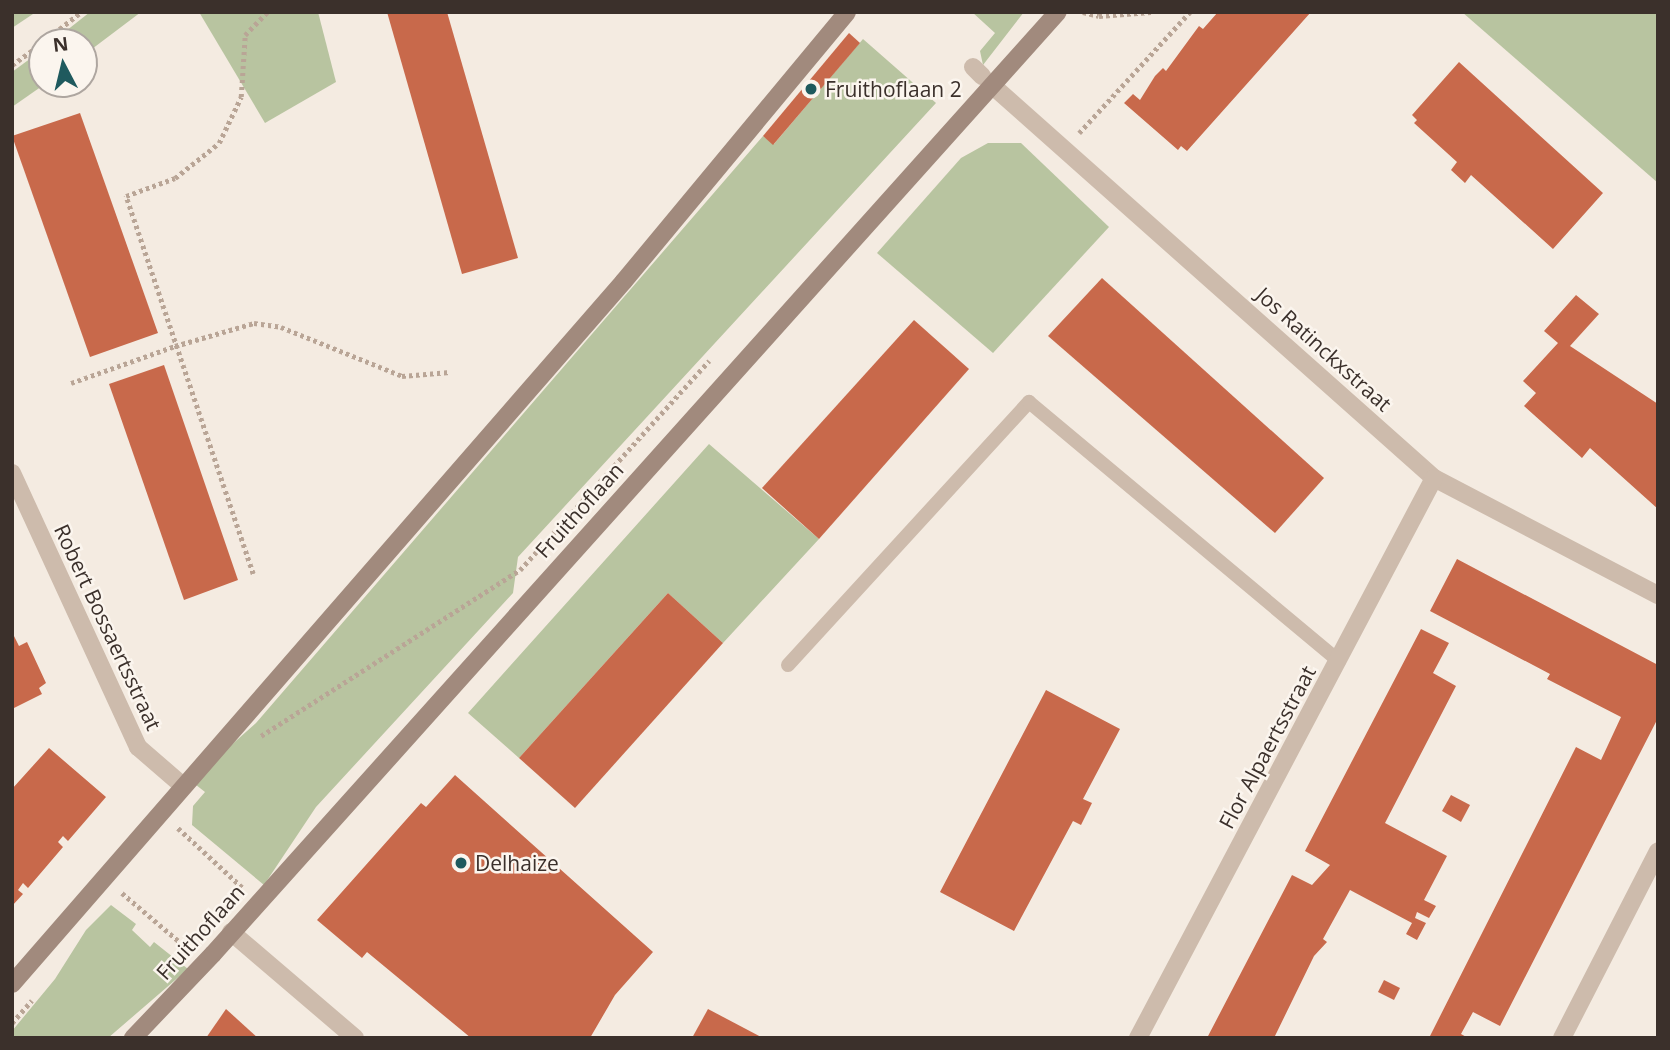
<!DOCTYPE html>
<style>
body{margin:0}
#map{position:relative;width:1670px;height:1050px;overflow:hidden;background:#f4ebe1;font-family:"Open Sans",sans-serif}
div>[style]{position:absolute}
.green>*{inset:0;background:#b8c4a0}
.building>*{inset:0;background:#c8694b}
.path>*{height:4.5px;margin-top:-2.25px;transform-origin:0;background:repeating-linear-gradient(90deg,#b9a596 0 3.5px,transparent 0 7px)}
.lane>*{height:14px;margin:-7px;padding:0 7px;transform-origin:7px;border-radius:7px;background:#cdbbac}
.street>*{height:18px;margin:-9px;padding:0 9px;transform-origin:9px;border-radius:9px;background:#cdbbac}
.secondary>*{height:18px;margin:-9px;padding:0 9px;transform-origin:9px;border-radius:9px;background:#a18a7d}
.dots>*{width:19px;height:19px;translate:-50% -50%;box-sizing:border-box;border:4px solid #fbf5ee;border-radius:50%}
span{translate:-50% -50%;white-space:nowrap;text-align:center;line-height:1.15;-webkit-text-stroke:5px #fbf5ee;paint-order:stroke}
.poi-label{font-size:21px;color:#3b302b}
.left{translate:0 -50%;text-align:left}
.street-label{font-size:21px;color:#3b302b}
.frame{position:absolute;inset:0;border:14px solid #3b302b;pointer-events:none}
.north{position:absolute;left:28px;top:28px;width:70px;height:70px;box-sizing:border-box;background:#fbf5ee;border:2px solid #aea6a0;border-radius:50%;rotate:353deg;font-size:19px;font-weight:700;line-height:28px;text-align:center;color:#3b302b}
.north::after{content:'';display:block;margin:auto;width:24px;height:32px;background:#1f5a5e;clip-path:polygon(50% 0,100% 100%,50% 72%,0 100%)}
</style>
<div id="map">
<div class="green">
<i style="clip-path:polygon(12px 12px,36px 12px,12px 28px)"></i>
<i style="clip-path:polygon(90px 12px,141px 12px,84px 55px,84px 42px,52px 42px)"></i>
<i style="clip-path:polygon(199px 12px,318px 12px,336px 82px,265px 123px)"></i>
<i style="clip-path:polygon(972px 12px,1024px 12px,983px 65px,980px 51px,995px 33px)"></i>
<i style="clip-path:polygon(1462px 12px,1658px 12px,1658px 183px)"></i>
<i style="clip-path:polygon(863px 39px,936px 103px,518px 557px,513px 593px,316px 807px,264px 885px,192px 825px,193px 806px,205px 792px,191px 781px,256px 723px,763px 136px,774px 144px)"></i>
<i style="clip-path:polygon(42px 50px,45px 84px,12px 107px,12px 72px)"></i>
<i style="clip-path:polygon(988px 143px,1021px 143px,1109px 227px,993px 353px,877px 253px,961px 158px)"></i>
<i style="clip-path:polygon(709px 444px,819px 539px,723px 643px,668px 593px,519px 758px,468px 713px)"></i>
<i style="clip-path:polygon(111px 905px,136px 924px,132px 930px,150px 947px,154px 942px,188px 969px,108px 1038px,12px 1038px,12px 1031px,55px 979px,86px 930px)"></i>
</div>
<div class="building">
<i style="clip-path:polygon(387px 12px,447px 12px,518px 258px,462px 274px)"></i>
<i style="clip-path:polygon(1218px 12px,1311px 12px,1187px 151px,1181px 146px,1178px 150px,1124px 103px,1133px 94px,1140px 100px,1155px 76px,1163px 68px,1166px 71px,1199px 26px,1203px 29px)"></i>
<i style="clip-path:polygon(849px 33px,860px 43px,773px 145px,763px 136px)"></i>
<i style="clip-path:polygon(1459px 62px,1603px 193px,1553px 249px,1471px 175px,1465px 183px,1451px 170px,1457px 162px,1414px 123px,1417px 120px,1412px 115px)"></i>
<i style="clip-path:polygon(80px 113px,158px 333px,90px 357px,12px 136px)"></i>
<i style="clip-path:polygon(1102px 278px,1324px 478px,1275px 533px,1048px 336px)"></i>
<i style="clip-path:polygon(1576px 295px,1599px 314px,1570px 346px,1658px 404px,1658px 509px,1590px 448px,1582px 458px,1524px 406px,1536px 393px,1523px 381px,1558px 343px,1544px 331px)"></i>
<i style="clip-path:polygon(914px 320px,969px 369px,819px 539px,762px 488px)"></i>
<i style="clip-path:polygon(164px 365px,238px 580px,184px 600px,109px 384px)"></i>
<i style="clip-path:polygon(1457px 559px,1658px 665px,1658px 718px,1500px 1026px,1473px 1012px,1461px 1034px,1468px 1038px,1429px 1038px,1576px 747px,1601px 760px,1621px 717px,1547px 679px,1550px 674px,1430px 611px)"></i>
<i style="clip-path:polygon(668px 593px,723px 643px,575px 808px,519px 758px)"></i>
<i style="clip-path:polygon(1421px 629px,1449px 643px,1433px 673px,1456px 686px,1385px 823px,1447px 856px,1424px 900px,1436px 906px,1429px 918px,1417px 912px,1415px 918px,1426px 923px,1417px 940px,1406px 934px,1412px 923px,1350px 890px,1323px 939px,1327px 942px,1314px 956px,1274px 1038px,1207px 1038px,1292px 875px,1312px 885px,1330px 865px,1305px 851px)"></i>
<i style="clip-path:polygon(12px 632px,19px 646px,27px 642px,46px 683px,39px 688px,42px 694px,12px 709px)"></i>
<i style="clip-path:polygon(1046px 690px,1120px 729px,1083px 799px,1092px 803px,1081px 825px,1073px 821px,1014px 931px,940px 892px)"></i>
<i style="clip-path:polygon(49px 748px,106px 797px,68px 841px,63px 836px,58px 842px,63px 847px,28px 888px,23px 883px,18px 890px,23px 894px,12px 906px,12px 789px)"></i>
<i style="clip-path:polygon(455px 775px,653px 952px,615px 995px,590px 1038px,471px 1038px,367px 952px,362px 958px,317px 920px,421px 803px,426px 807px)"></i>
<i style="clip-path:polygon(1451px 795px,1470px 805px,1461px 822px,1442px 811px)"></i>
<i style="clip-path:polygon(1384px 980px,1400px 988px,1394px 1000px,1378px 992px)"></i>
<i style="clip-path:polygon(226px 1009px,258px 1038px,206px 1038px)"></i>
<i style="clip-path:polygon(708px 1009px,763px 1038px,692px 1038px)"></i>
</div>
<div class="path">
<i style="left:1083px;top:12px;width:16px;rotate:14deg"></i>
<i style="left:1099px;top:16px;width:52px;rotate:-4.4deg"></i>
<i style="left:43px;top:42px;width:48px;rotate:-38.3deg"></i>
<i style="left:12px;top:65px;width:37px;rotate:-36deg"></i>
<i style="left:1079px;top:133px;width:164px;rotate:-47.5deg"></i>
<i style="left:71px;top:383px;width:110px;rotate:-19.6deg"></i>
<i style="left:175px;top:346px;width:82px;rotate:-16.2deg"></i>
<i style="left:254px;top:323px;width:27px;rotate:8deg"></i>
<i style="left:281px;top:327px;width:131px;rotate:22deg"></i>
<i style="left:402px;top:376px;width:48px;rotate:-4.8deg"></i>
<i style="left:253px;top:574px;width:399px;rotate:-108.6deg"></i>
<i style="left:126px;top:196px;width:52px;rotate:-20.2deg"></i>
<i style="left:175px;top:178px;width:56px;rotate:-38.5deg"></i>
<i style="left:219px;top:143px;width:51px;rotate:-64.4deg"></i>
<i style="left:241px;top:97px;width:62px;rotate:-86.3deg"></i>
<i style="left:245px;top:35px;width:32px;rotate:-46deg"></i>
<i style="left:261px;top:736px;width:308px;rotate:-32.7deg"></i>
<i style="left:520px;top:570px;width:282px;rotate:-47.9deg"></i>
<i style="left:178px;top:828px;width:88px;rotate:42.7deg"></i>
<i style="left:122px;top:893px;width:87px;rotate:40.3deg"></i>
<i style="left:12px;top:1023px;width:30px;rotate:-49deg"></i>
</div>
<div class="lane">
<i style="left:788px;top:665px;width:357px;rotate:-47.5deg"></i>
<i style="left:1029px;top:402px;width:404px;rotate:39.9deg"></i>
</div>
<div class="street">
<i style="left:973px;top:67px;width:13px;rotate:45deg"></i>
<i style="left:994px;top:87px;width:589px;rotate:41.63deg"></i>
<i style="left:1434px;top:478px;width:253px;rotate:27.6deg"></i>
<i style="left:12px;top:473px;width:302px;rotate:65.3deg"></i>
<i style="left:138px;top:747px;width:60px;rotate:40.9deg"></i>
<i style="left:231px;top:932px;width:163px;rotate:40.5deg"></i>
<i style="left:1138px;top:1038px;width:633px;rotate:-62.14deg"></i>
<i style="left:1562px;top:1038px;width:210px;rotate:-62.8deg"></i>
</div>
<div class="secondary">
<i style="left:12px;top:984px;width:932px;rotate:-48.96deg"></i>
<i style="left:624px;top:281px;width:349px;rotate:-50.3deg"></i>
<i style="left:133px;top:1038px;width:116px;rotate:-46.4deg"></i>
<i style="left:213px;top:954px;width:1265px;rotate:-48.11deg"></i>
</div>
<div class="dots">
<i style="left:811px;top:89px;background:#1f5a5e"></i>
<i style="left:461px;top:863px;background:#1f5a5e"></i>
</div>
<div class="poi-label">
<span class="left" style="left:825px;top:89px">Fruithoflaan 2</span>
<span class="left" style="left:475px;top:863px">Delhaize</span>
</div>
<div class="street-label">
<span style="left:1324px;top:349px;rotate:42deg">Jos Ratinckxstraat</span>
<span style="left:579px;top:510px;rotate:-48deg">Fruithoflaan</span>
<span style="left:108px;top:627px;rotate:65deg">Robert Bossaertsstraat</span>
<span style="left:1267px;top:747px;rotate:-62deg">Flor Alpaertsstraat</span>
<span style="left:200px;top:932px;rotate:-48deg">Fruithoflaan</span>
</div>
<div class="frame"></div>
<div class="north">N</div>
</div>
